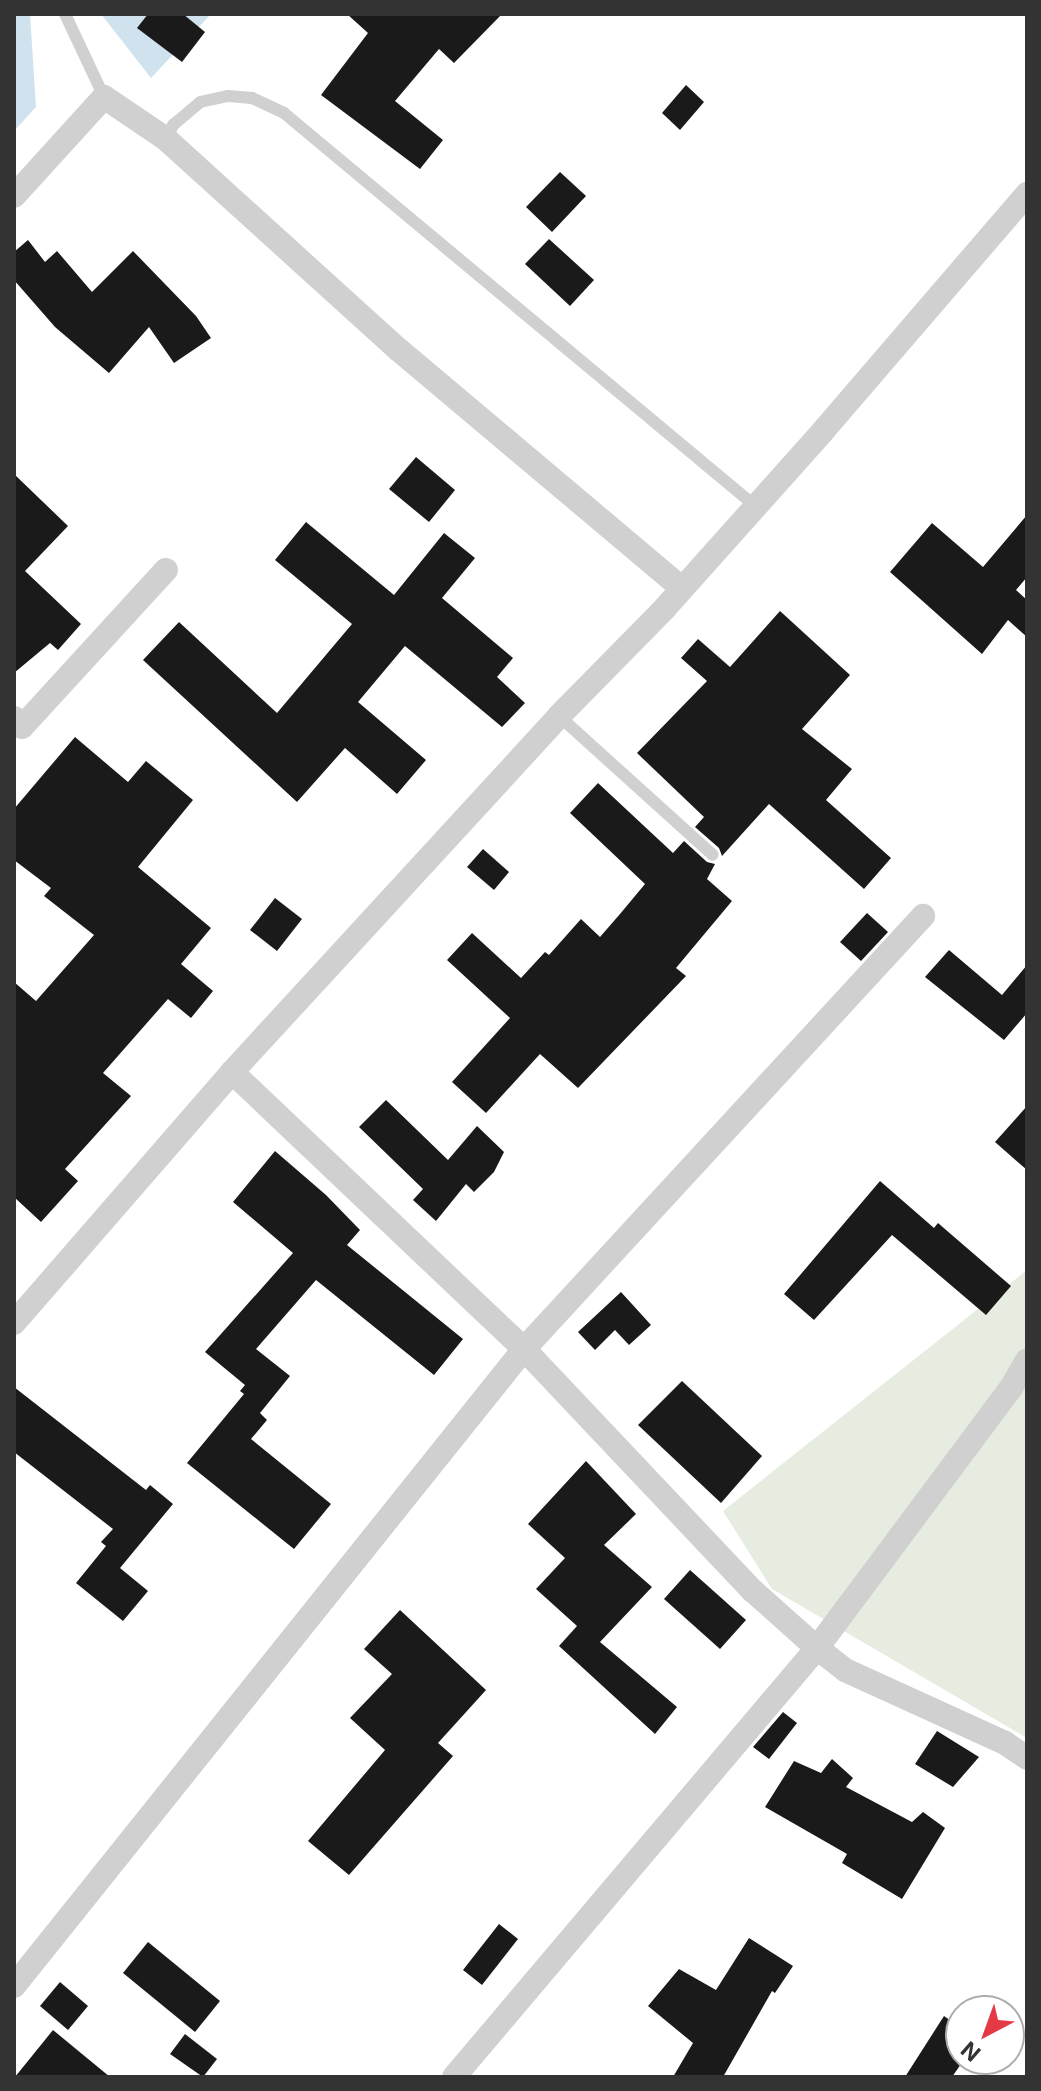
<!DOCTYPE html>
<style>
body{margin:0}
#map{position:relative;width:1041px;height:2091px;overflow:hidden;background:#fff;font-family:Inter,sans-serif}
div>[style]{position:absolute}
.green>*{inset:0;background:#e6ecdf}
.water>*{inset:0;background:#cfe2ee}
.building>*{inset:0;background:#1a1a1a}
.service>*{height:12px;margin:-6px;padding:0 6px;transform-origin:6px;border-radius:6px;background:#d0d0d0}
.minor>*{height:24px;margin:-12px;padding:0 12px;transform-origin:12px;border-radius:12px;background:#d0d0d0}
span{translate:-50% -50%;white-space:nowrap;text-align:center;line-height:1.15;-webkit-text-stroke:8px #fff;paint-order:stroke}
.frame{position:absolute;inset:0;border:16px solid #333;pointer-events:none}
.north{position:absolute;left:945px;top:1995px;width:80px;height:80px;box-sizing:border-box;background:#fff;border:2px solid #adadad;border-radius:50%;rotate:221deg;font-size:22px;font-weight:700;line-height:32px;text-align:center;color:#333}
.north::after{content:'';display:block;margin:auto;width:28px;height:36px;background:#e63946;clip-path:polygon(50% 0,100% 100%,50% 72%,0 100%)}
</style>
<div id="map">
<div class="green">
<i style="clip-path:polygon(1027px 1270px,1027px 1738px,772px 1589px,723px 1511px)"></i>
</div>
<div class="water">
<i style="clip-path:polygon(14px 14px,30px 14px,36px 107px,14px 131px)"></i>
<i style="clip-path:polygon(101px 14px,211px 14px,151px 78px)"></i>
</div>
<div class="building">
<i style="clip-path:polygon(148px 14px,183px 14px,205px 32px,182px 62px,137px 28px)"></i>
<i style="clip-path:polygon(347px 14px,502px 14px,454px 63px,439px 49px,395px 101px,443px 140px,420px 169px,321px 95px,368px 33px)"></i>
<i style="clip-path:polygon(686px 85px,704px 102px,680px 130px,662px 113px)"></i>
<i style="clip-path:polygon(560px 172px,586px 196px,552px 232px,526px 207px)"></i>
<i style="clip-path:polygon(549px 239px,594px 280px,570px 306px,525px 264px)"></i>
<i style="clip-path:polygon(28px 240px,45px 262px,57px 251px,92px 292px,133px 251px,196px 316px,211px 338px,174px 363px,149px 327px,109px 373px,55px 327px,14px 280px,14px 252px)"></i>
<i style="clip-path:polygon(416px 457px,455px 490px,429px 522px,389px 489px)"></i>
<i style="clip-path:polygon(14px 474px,68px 526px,25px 571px,81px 624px,58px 650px,50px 643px,14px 673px)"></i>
<i style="clip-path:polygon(1027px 515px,1027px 577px,1016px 590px,1027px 600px,1027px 637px,1008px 620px,982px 654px,890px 572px,932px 523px,983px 567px)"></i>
<i style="clip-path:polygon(306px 522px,394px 595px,444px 533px,475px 558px,442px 598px,513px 658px,497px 677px,525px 703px,502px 727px,405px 646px,358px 702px,426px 760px,397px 794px,345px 748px,297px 802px,143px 660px,179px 622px,277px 713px,352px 624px,275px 560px)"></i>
<i style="clip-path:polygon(780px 611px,850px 675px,802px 729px,852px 769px,826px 800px,891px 858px,864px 889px,769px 804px,722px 856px,719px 848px,695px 827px,704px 817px,637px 753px,707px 681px,681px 658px,698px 639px,730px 667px)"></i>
<i style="clip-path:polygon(75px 737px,128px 782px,146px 761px,193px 800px,138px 867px,211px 928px,181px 964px,213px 991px,191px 1018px,168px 999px,103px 1073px,131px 1096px,65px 1169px,78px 1181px,41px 1222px,14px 1197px,14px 982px,36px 1001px,94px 935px,44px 896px,51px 888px,14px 860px,14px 809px)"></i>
<i style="clip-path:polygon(598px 783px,673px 853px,684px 841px,707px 862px,715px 864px,707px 879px,732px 901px,676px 968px,686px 976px,578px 1088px,540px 1054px,486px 1113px,452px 1082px,510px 1018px,447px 960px,472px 933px,521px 978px,545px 952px,549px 955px,581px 919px,600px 937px,620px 914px,645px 884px,570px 813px)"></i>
<i style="clip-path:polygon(483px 849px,509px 872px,494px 890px,467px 867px)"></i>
<i style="clip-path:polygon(275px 898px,302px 919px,277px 951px,250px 930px)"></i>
<i style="clip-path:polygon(867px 913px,888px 932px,861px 961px,840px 942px)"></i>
<i style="clip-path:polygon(949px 950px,1002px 995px,1027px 965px,1027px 1013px,1004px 1040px,925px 977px)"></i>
<i style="clip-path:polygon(386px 1100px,448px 1160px,477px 1126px,504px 1152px,494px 1172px,474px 1192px,466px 1184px,436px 1221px,413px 1200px,423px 1189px,359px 1127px)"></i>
<i style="clip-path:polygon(1027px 1106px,1027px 1170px,995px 1142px)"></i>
<i style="clip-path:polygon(275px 1151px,326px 1195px,360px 1230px,347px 1245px,463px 1339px,434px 1375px,316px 1280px,256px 1349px,290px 1376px,260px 1413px,267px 1420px,251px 1439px,331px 1504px,294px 1549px,187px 1463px,244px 1394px,240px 1391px,245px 1385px,205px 1352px,293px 1253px,233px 1202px)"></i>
<i style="clip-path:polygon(880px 1181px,934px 1228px,938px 1223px,1011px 1286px,986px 1315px,892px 1235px,814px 1320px,784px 1294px)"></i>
<i style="clip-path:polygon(621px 1292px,651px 1325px,629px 1345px,615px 1330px,595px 1350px,578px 1332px)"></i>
<i style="clip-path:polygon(682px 1381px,762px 1456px,721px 1503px,638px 1425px)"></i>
<i style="clip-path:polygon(14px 1387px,146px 1490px,150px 1485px,173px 1504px,120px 1568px,148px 1591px,123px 1621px,76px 1583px,106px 1546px,101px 1542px,113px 1529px,14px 1452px)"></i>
<i style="clip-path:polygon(586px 1461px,636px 1514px,604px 1545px,652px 1587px,600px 1642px,677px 1707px,655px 1734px,559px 1646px,577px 1626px,536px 1589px,565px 1558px,528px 1524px)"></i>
<i style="clip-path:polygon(690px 1570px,746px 1620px,720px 1649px,664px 1599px)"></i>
<i style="clip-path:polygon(400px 1610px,486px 1690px,438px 1743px,453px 1756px,349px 1875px,308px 1841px,385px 1750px,350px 1718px,392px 1674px,364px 1649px)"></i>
<i style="clip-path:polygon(783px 1712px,797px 1723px,769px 1759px,753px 1747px)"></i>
<i style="clip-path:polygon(937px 1731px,979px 1757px,953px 1787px,915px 1764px)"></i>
<i style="clip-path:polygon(832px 1759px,853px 1778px,846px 1787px,912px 1822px,923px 1812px,945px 1828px,902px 1899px,842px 1863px,847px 1854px,765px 1807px,794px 1761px,821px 1773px)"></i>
<i style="clip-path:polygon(499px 1924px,518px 1939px,482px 1985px,463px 1970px)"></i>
<i style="clip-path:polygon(749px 1938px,793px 1966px,775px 1993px,772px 1991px,723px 2077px,673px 2077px,693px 2043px,648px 2006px,679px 1969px,716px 1990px)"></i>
<i style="clip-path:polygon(148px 1942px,220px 2001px,195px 2032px,123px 1973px)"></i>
<i style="clip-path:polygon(60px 1982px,88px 2006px,68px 2030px,40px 2006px)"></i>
<i style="clip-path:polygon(944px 2016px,961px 2028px,961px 2064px,952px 2077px,905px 2077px)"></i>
<i style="clip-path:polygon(53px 2030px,110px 2077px,15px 2077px)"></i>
<i style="clip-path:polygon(185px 2034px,217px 2059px,203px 2077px,170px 2054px)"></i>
</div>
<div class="service">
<i style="left:65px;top:14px;width:92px;rotate:64.8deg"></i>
<i style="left:166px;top:139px;width:16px;rotate:-63deg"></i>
<i style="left:173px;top:125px;width:35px;rotate:-40deg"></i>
<i style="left:200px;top:102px;width:29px;rotate:-12deg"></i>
<i style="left:228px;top:96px;width:24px;rotate:5deg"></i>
<i style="left:252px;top:98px;width:35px;rotate:25deg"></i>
<i style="left:284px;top:113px;width:612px;rotate:39.83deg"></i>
<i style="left:559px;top:716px;width:207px;rotate:42.1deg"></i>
</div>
<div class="minor">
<i style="left:14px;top:196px;width:134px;rotate:-47.7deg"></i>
<i style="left:104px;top:97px;width:75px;rotate:34.1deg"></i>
<i style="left:166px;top:139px;width:314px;rotate:42.2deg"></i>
<i style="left:399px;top:350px;width:370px;rotate:40.1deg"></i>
<i style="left:14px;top:718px;width:12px;rotate:48deg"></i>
<i style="left:22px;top:727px;width:213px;rotate:-47.5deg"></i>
<i style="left:232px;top:1072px;width:402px;rotate:43.5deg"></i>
<i style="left:524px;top:1349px;width:333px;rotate:46.6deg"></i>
<i style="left:753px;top:1591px;width:86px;rotate:41.7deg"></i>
<i style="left:817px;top:1648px;width:36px;rotate:38deg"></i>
<i style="left:845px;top:1670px;width:176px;rotate:24.5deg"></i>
<i style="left:1005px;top:1743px;width:27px;rotate:34deg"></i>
<i style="left:14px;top:1323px;width:332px;rotate:-49deg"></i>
<i style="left:232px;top:1072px;width:483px;rotate:-47.4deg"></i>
<i style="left:559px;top:716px;width:151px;rotate:-45.5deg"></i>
<i style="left:665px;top:608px;width:237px;rotate:-48.2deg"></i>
<i style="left:823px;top:431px;width:313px;rotate:-49.3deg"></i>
<i style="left:14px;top:1986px;width:816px;rotate:-51.32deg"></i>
<i style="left:524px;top:1349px;width:589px;rotate:-47.34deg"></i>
<i style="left:454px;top:2077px;width:562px;rotate:-49.76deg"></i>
<i style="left:817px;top:1648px;width:324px;rotate:-53.3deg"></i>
<i style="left:1011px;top:1388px;width:32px;rotate:-60deg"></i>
</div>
<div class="frame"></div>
<div class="north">N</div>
</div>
